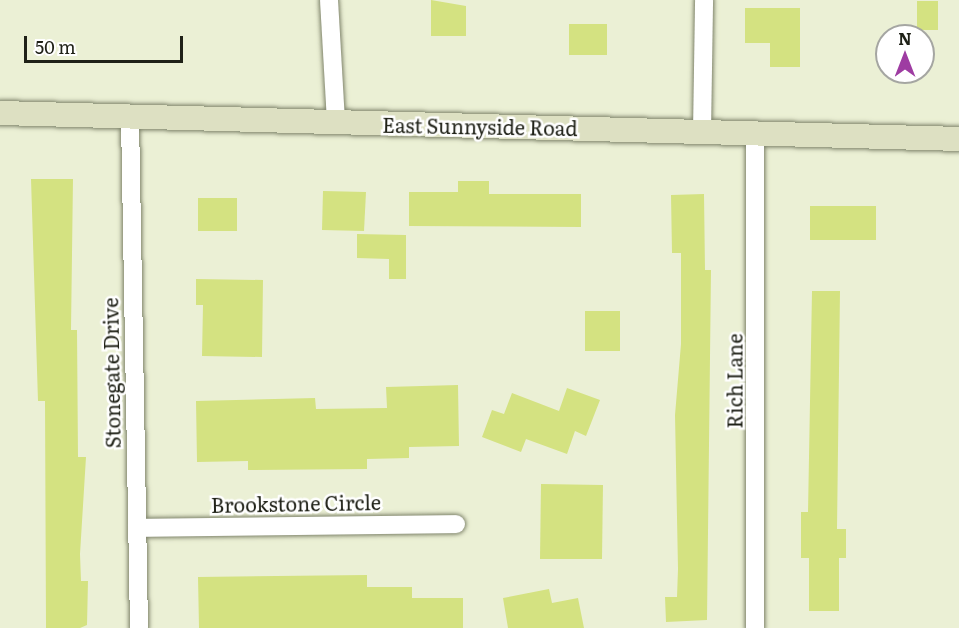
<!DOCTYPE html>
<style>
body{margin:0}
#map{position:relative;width:959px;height:628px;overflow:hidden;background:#ebf0d5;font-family:Literata,serif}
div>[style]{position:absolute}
.building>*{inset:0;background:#d4e281}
.roads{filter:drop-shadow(0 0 2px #80856c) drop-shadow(0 0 2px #80856c)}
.street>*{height:18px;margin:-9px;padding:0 9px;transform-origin:9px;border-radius:9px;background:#fff}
.secondary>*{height:24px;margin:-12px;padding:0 12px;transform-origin:12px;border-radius:12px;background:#dde0c2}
span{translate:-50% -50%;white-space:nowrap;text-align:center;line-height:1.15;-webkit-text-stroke:5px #fff;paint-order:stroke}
.street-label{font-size:20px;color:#1f2117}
.north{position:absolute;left:875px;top:24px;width:60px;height:60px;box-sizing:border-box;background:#fff;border:2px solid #a5a6a2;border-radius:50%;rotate:0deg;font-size:16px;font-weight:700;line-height:24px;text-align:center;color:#1f2117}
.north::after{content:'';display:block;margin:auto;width:21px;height:27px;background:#9e3ca2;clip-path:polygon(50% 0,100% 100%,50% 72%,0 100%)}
.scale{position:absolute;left:24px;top:36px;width:159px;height:27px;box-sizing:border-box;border:3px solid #1f2117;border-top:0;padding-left:8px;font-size:18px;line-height:21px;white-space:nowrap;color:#1f2117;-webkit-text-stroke:4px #fff;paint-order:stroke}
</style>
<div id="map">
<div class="building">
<i style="clip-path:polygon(431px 0,466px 6px,466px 36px,431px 36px)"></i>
<i style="clip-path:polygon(917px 1px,938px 1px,938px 30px,917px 30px)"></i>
<i style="clip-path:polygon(745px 8px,800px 8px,800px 67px,770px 67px,770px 43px,745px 43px)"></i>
<i style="clip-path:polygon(569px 24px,607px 24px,607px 55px,569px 55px)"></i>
<i style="clip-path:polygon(31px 179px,73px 179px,71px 330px,77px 330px,78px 457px,86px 457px,80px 554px,81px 581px,88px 581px,87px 625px,80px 628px,46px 628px,45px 401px,38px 401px)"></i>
<i style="clip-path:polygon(458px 181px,489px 181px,489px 194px,581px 194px,581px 227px,409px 226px,409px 192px,458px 192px)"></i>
<i style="clip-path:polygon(323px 191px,366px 192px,364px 231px,322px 230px)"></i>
<i style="clip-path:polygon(704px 194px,705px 270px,711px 270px,707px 620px,666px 622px,665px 597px,677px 597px,678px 569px,675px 415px,681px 344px,681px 253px,672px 253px,671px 195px)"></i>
<i style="clip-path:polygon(198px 198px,237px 198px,237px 231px,198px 231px)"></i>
<i style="clip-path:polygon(810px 206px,876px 206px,876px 240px,810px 240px)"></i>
<i style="clip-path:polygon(357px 234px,406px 235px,406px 279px,389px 279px,389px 259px,357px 258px)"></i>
<i style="clip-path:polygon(196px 279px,263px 280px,262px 357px,202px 356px,203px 305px,196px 305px)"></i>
<i style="clip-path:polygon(812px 291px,840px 291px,837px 529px,846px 529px,846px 558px,839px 558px,839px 611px,809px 611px,809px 558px,801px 558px,801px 512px,808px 512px)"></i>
<i style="clip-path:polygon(585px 311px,620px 311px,620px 351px,585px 351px)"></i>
<i style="clip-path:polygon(458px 385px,459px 446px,409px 447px,409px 458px,367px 459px,367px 469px,248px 470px,248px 461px,197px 462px,196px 401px,315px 398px,316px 409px,387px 408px,386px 387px)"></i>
<i style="clip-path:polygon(567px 388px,600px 400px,586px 436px,575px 431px,567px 454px,526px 439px,521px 452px,482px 437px,492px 410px,504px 414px,512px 393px,559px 411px)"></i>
<i style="clip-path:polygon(541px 484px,603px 485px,602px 559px,540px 559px)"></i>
<i style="clip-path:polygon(367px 575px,367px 587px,412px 587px,412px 598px,463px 598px,463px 628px,199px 628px,198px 577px)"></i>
<i style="clip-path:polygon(549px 589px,552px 603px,578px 598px,584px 628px,508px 628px,503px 598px)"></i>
</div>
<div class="roads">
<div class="street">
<i style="left:329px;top:0;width:122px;rotate:86.7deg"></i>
<i style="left:130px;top:117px;width:511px;rotate:88.99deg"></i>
<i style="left:702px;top:132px;width:132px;rotate:-89.1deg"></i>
<i style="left:137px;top:528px;width:319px;rotate:-0.7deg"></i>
<i style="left:755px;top:628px;width:495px;rotate:-90deg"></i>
</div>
<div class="secondary">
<i style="left:0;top:113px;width:959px;rotate:1.55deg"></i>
</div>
</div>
<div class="street-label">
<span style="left:480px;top:126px;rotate:1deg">East Sunnyside Road</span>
<span style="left:111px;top:373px;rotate:-91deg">Stonegate Drive</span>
<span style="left:734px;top:381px;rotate:-90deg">Rich Lane</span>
<span style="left:296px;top:503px;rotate:-1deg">Brookstone Circle</span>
</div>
<div class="north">N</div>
<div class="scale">50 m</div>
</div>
